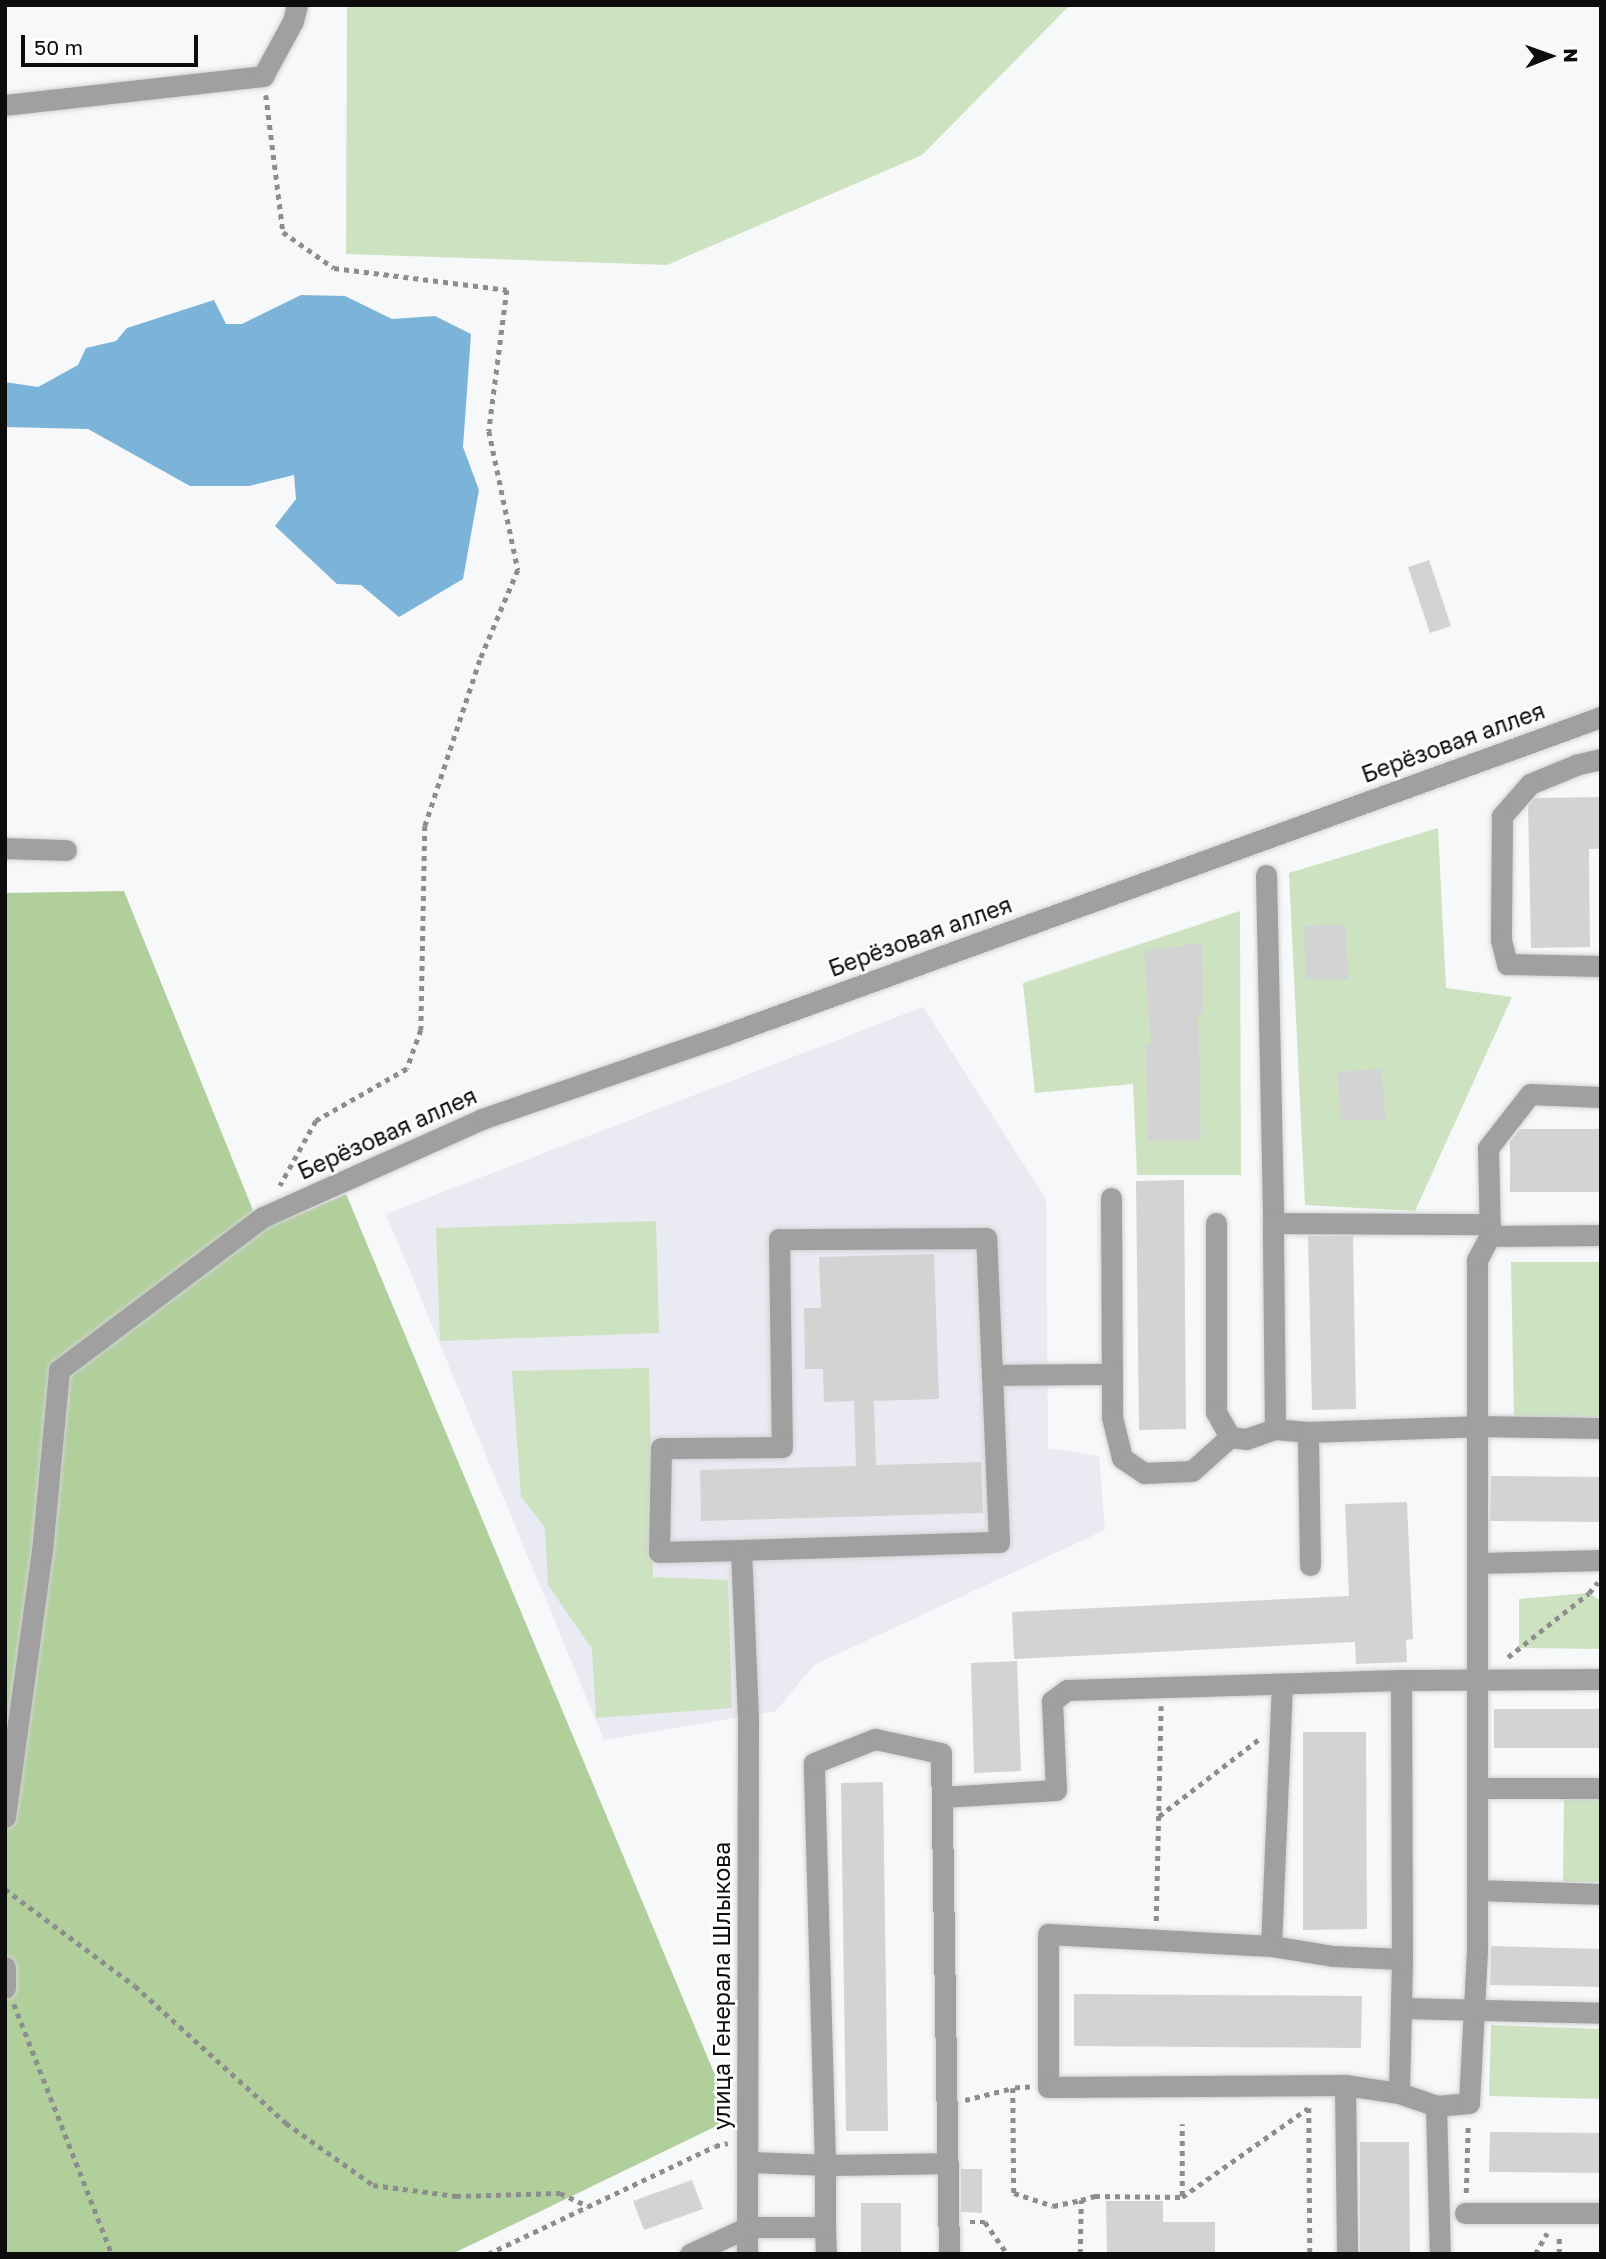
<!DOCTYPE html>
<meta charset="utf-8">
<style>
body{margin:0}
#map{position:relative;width:1606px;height:2259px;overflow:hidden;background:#f7f8f9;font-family:"Golos Text",sans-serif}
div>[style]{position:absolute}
.built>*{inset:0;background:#e9eaf2}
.green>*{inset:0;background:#cde2c0}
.forest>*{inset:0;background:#b0cf9b}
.water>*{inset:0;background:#7cb4d9}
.building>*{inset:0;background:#d4d3d4}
.path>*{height:4.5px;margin-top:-2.25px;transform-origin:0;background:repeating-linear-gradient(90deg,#8d8d8e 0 5px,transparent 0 10px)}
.roads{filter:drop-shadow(0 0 2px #d2d2d3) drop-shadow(0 0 2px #d2d2d3)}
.minor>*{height:21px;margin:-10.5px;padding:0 10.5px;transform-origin:10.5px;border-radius:10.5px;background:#a0a0a0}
span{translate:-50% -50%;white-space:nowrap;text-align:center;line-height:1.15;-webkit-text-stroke:5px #fff;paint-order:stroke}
.street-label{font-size:23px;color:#0d0d0d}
.frame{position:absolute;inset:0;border:7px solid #0d0d0d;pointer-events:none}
.north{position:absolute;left:1515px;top:21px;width:70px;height:70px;-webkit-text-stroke:5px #fff;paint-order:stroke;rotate:89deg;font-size:19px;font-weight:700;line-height:28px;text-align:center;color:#0d0d0d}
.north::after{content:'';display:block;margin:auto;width:24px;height:32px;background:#0d0d0d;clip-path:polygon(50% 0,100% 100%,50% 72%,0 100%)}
.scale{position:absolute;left:21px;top:35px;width:177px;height:32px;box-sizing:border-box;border:4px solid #0d0d0d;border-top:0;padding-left:9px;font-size:21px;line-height:24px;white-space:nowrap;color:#0d0d0d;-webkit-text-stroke:5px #fff;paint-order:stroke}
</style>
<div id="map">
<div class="built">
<i style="clip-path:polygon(923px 1007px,1046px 1199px,1048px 1448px,1099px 1456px,1105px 1530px,814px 1665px,776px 1711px,604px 1740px,386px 1214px)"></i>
</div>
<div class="green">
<i style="clip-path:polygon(347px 5px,1070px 5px,922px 155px,667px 265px,346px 254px)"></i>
<i style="clip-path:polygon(1438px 828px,1446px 988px,1512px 997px,1415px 1211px,1305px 1205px,1289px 873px)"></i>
<i style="clip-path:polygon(1240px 911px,1241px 1175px,1137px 1175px,1133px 1084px,1035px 1093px,1023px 983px)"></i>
<i style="clip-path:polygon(656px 1221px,659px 1333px,440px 1341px,436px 1228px)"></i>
<i style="clip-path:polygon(1511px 1262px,1601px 1262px,1601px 1417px,1514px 1419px)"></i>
<i style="clip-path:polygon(649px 1368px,653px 1577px,728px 1580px,732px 1708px,596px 1718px,592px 1649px,548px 1585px,545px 1527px,521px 1497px,512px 1371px)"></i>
<i style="clip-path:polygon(1589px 1593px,1601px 1601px,1601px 1649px,1519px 1648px,1519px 1599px)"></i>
<i style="clip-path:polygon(1564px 1798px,1601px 1799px,1601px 1882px,1563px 1882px)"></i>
<i style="clip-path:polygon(1491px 2025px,1601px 2029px,1601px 2099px,1489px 2096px)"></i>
</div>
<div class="forest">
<i style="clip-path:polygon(124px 891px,261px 1230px,346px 1194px,733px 2118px,452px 2254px,5px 2254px,5px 893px)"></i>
</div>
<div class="water">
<i style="clip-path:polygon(301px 295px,345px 296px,392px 319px,435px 316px,471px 334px,463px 447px,479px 490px,463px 579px,399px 617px,361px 585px,337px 584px,275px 526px,296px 499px,294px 475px,249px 486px,190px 486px,88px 429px,5px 427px,5px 382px,38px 387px,78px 365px,86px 348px,116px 341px,127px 328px,214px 300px,226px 324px,242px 324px)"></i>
</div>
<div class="building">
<i style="clip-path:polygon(1429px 560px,1451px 626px,1430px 633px,1408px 567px)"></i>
<i style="clip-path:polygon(1601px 797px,1601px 849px,1589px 849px,1590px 947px,1531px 948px,1528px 806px,1535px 798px)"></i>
<i style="clip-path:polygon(1345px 925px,1348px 980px,1306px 979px,1304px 926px)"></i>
<i style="clip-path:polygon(1202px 943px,1203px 1013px,1198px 1013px,1201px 1140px,1148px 1141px,1146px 1045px,1151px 1044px,1144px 951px)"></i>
<i style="clip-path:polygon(1381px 1069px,1386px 1121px,1341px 1119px,1337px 1072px)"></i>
<i style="clip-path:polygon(1520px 1129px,1601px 1129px,1601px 1192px,1510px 1192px,1510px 1141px)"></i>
<i style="clip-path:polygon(1184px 1180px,1186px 1429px,1139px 1430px,1136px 1181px)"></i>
<i style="clip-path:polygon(1308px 1236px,1353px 1236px,1356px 1409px,1312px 1410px)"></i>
<i style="clip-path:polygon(934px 1254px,939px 1399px,874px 1401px,876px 1465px,981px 1462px,983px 1513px,701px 1521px,700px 1470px,856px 1466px,854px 1401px,824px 1402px,823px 1369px,805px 1369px,804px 1308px,821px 1308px,819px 1257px)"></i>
<i style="clip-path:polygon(1491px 1476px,1601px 1477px,1601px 1522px,1490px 1521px)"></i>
<i style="clip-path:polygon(1407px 1502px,1413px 1639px,1406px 1640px,1407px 1662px,1356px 1664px,1355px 1642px,1014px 1659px,1012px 1612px,1349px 1596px,1345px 1504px)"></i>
<i style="clip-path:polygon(1017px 1661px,1021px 1771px,974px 1773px,971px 1663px)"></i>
<i style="clip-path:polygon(1494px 1709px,1601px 1709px,1601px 1748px,1494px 1748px)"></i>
<i style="clip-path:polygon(1303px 1732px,1366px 1732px,1367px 1929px,1303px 1930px)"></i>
<i style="clip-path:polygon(883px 1782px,888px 2131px,846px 2131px,841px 1783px)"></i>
<i style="clip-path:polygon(1491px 1946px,1601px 1949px,1601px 1987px,1490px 1985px)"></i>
<i style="clip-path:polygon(1074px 1994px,1362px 1996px,1361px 2048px,1074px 2046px)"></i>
<i style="clip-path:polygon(1490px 2132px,1601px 2133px,1601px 2173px,1489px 2172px)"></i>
<i style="clip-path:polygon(1360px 2142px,1409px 2142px,1410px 2254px,1360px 2254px)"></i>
<i style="clip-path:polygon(961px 2169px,982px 2169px,982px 2213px,961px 2212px)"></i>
<i style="clip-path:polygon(692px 2180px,703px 2209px,644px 2230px,633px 2201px)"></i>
<i style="clip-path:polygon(1106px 2201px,1163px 2201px,1163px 2222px,1215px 2222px,1215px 2254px,1107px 2254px)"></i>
<i style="clip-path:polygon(861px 2203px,901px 2203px,901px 2254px,861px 2254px)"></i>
</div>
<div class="path">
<i style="left:266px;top:95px;width:138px;rotate:82.9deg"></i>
<i style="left:283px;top:232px;width:62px;rotate:35.2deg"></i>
<i style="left:334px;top:268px;width:174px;rotate:7.2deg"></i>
<i style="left:507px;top:290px;width:142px;rotate:97.3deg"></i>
<i style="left:489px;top:431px;width:142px;rotate:78.2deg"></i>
<i style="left:518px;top:570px;width:98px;rotate:112.9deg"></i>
<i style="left:480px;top:660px;width:175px;rotate:108.3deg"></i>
<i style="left:425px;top:826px;width:204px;rotate:91.1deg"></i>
<i style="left:421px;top:1030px;width:41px;rotate:109.7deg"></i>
<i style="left:407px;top:1069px;width:105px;rotate:150.3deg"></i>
<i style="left:316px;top:1121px;width:74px;rotate:119deg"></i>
<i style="left:1508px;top:1657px;width:103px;rotate:-38.3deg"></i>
<i style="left:1589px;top:1593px;width:14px;rotate:-51deg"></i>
<i style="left:1159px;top:1816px;width:125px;rotate:-37.5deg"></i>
<i style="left:5px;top:1889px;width:162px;rotate:36.7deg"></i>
<i style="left:135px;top:1986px;width:204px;rotate:42.2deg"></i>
<i style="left:286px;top:2123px;width:107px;rotate:35.5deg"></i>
<i style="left:373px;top:2185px;width:84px;rotate:7.5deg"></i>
<i style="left:456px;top:2196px;width:104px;rotate:-1.7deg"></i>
<i style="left:560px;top:2193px;width:31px;rotate:25deg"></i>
<i style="left:1156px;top:1921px;width:215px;rotate:-88.7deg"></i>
<i style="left:14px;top:2004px;width:269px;rotate:68.6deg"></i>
<i style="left:1030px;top:2087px;width:17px;rotate:177deg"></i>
<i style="left:1013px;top:2088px;width:105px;rotate:89.5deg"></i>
<i style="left:1014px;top:2193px;width:41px;rotate:18.4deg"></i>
<i style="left:1053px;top:2206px;width:29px;rotate:-12deg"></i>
<i style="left:965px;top:2100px;width:49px;rotate:-14deg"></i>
<i style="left:1309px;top:2108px;width:146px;rotate:89.6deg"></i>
<i style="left:1466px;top:2193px;width:68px;rotate:-88.3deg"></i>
<i style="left:1182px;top:2196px;width:72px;rotate:-90deg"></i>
<i style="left:970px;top:2222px;width:15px"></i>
<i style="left:985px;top:2222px;width:39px;rotate:55deg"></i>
<i style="left:488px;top:2254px;width:251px;rotate:-25.4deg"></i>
<i style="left:715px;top:2146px;width:13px;rotate:-13deg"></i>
<i style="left:1080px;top:2254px;width:54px;rotate:-88.9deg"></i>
<i style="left:1081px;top:2200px;width:15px;rotate:-16deg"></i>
<i style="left:1095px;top:2196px;width:87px;rotate:0.7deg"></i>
<i style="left:1182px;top:2197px;width:154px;rotate:-35.2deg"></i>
<i style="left:1535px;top:2254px;width:24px;rotate:-60deg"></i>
<i style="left:1559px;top:2254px;width:19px;rotate:-90deg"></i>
</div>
<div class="roads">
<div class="minor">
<i style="left:5px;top:105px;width:260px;rotate:-6.4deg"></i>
<i style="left:263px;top:76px;width:63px;rotate:-61.4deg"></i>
<i style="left:293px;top:21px;width:16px;rotate:-76deg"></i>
<i style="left:1601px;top:759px;width:26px;rotate:167deg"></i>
<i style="left:1576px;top:765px;width:50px;rotate:157.6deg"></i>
<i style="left:1530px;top:784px;width:43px;rotate:131.2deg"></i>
<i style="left:1502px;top:816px;width:124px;rotate:90.5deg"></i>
<i style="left:1501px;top:940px;width:25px;rotate:76deg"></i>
<i style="left:1507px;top:964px;width:94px;rotate:1.2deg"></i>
<i style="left:5px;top:848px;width:61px;rotate:1.9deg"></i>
<i style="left:1266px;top:875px;width:348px;rotate:88.8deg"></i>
<i style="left:1111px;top:1198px;width:219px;rotate:89.7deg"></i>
<i style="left:1112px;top:1417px;width:42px;rotate:76.3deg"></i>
<i style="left:1122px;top:1458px;width:27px;rotate:34deg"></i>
<i style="left:1144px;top:1473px;width:48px;rotate:-2.4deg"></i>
<i style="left:1192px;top:1471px;width:51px;rotate:-41.8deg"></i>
<i style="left:1216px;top:1223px;width:189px;rotate:90deg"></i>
<i style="left:1216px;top:1412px;width:29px;rotate:61deg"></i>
<i style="left:1230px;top:1437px;width:16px;rotate:7deg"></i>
<i style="left:1246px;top:1439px;width:31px;rotate:-19deg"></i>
<i style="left:1490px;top:1236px;width:88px;rotate:-91.3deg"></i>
<i style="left:1488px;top:1148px;width:68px;rotate:-52.1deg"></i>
<i style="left:1530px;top:1094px;width:71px;rotate:2.4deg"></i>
<i style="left:992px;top:1375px;width:120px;rotate:-0.5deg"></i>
<i style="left:1308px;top:1432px;width:33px;rotate:-175deg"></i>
<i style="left:1275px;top:1429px;width:206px;rotate:-90.6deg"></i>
<i style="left:1273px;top:1223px;width:217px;rotate:0.3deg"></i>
<i style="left:741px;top:1550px;width:258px;rotate:-1.8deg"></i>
<i style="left:999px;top:1542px;width:304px;rotate:-92.4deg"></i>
<i style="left:986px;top:1238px;width:207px;rotate:179.7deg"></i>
<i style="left:779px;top:1239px;width:208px;rotate:89.2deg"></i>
<i style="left:782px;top:1447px;width:121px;rotate:179.5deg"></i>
<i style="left:661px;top:1448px;width:104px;rotate:91.1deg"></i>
<i style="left:659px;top:1552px;width:82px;rotate:-1.4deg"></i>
<i style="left:741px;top:1550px;width:168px;rotate:87.6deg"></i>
<i style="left:748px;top:1718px;width:536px;rotate:90.11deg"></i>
<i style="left:1479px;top:1563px;width:122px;rotate:-1.4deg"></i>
<i style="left:1310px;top:1565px;width:133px;rotate:-90.9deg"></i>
<i style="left:1308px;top:1432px;width:168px;rotate:-2deg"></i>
<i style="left:1476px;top:1426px;width:125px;rotate:0.9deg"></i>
<i style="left:1478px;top:1788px;width:123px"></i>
<i style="left:942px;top:1797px;width:114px;rotate:-3.5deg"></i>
<i style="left:1056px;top:1790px;width:89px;rotate:-92.6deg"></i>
<i style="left:1052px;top:1701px;width:19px;rotate:-36deg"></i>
<i style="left:1067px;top:1690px;width:334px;rotate:-1.7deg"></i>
<i style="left:1401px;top:1680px;width:200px;rotate:-0.3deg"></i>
<i style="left:5px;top:1817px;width:269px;rotate:-82.1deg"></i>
<i style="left:42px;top:1551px;width:182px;rotate:-84.6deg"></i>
<i style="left:59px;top:1370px;width:255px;rotate:-36.9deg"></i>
<i style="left:263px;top:1217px;width:240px;rotate:-24.1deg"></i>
<i style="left:482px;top:1119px;width:259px;rotate:-19.1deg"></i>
<i style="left:727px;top:1034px;width:930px;rotate:-19.94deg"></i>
<i style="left:1477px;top:1890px;width:124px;rotate:1.8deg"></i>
<i style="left:1271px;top:1946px;width:262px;rotate:-87.6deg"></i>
<i style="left:1402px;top:1959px;width:69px;rotate:-177.5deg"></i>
<i style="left:1333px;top:1956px;width:63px;rotate:-170.8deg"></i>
<i style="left:1271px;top:1946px;width:223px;rotate:-176.9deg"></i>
<i style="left:1048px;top:1934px;width:153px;rotate:90deg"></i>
<i style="left:1048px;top:2087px;width:297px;rotate:-0.4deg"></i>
<i style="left:1345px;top:2085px;width:55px;rotate:8.4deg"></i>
<i style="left:1399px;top:2093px;width:39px;rotate:19deg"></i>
<i style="left:1436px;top:2106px;width:33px;rotate:-5deg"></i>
<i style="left:1469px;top:2103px;width:155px;rotate:-87deg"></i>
<i style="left:1477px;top:1948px;width:688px;rotate:-90deg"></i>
<i style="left:1477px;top:1260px;width:27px;rotate:-62deg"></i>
<i style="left:1490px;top:1236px;width:111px;rotate:-0.5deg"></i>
<i style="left:5px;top:1967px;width:21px;rotate:90deg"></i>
<i style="left:1402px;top:2008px;width:199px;rotate:1.4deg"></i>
<i style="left:1345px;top:2085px;width:169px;rotate:89.3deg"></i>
<i style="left:1399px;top:2093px;width:134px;rotate:-88.7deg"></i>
<i style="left:1402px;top:1959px;width:279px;rotate:-90.2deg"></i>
<i style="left:1436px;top:2106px;width:148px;rotate:88.5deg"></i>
<i style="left:748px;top:2162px;width:77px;rotate:2.2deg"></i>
<i style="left:825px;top:2165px;width:402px;rotate:-91.6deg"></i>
<i style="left:814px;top:1763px;width:66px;rotate:-21.5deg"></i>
<i style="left:875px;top:1739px;width:67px;rotate:12deg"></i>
<i style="left:941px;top:1753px;width:501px;rotate:89.09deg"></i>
<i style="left:1465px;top:2213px;width:136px"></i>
<i style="left:825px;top:2227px;width:27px;rotate:88deg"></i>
<i style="left:690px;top:2254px;width:64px;rotate:-25deg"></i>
<i style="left:748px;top:2227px;width:77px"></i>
<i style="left:825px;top:2227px;width:62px;rotate:-90deg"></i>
<i style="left:825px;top:2165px;width:123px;rotate:-0.9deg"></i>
</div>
</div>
<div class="street-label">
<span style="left:1453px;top:742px;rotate:-20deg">Берёзовая аллея</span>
<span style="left:920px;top:936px;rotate:-20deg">Берёзовая аллея</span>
<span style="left:387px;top:1133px;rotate:-24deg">Берёзовая аллея</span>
<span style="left:721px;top:1986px;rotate:-90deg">улица Генерала Шлыкова</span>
</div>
<div class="frame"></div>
<div class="north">N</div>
<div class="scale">50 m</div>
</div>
